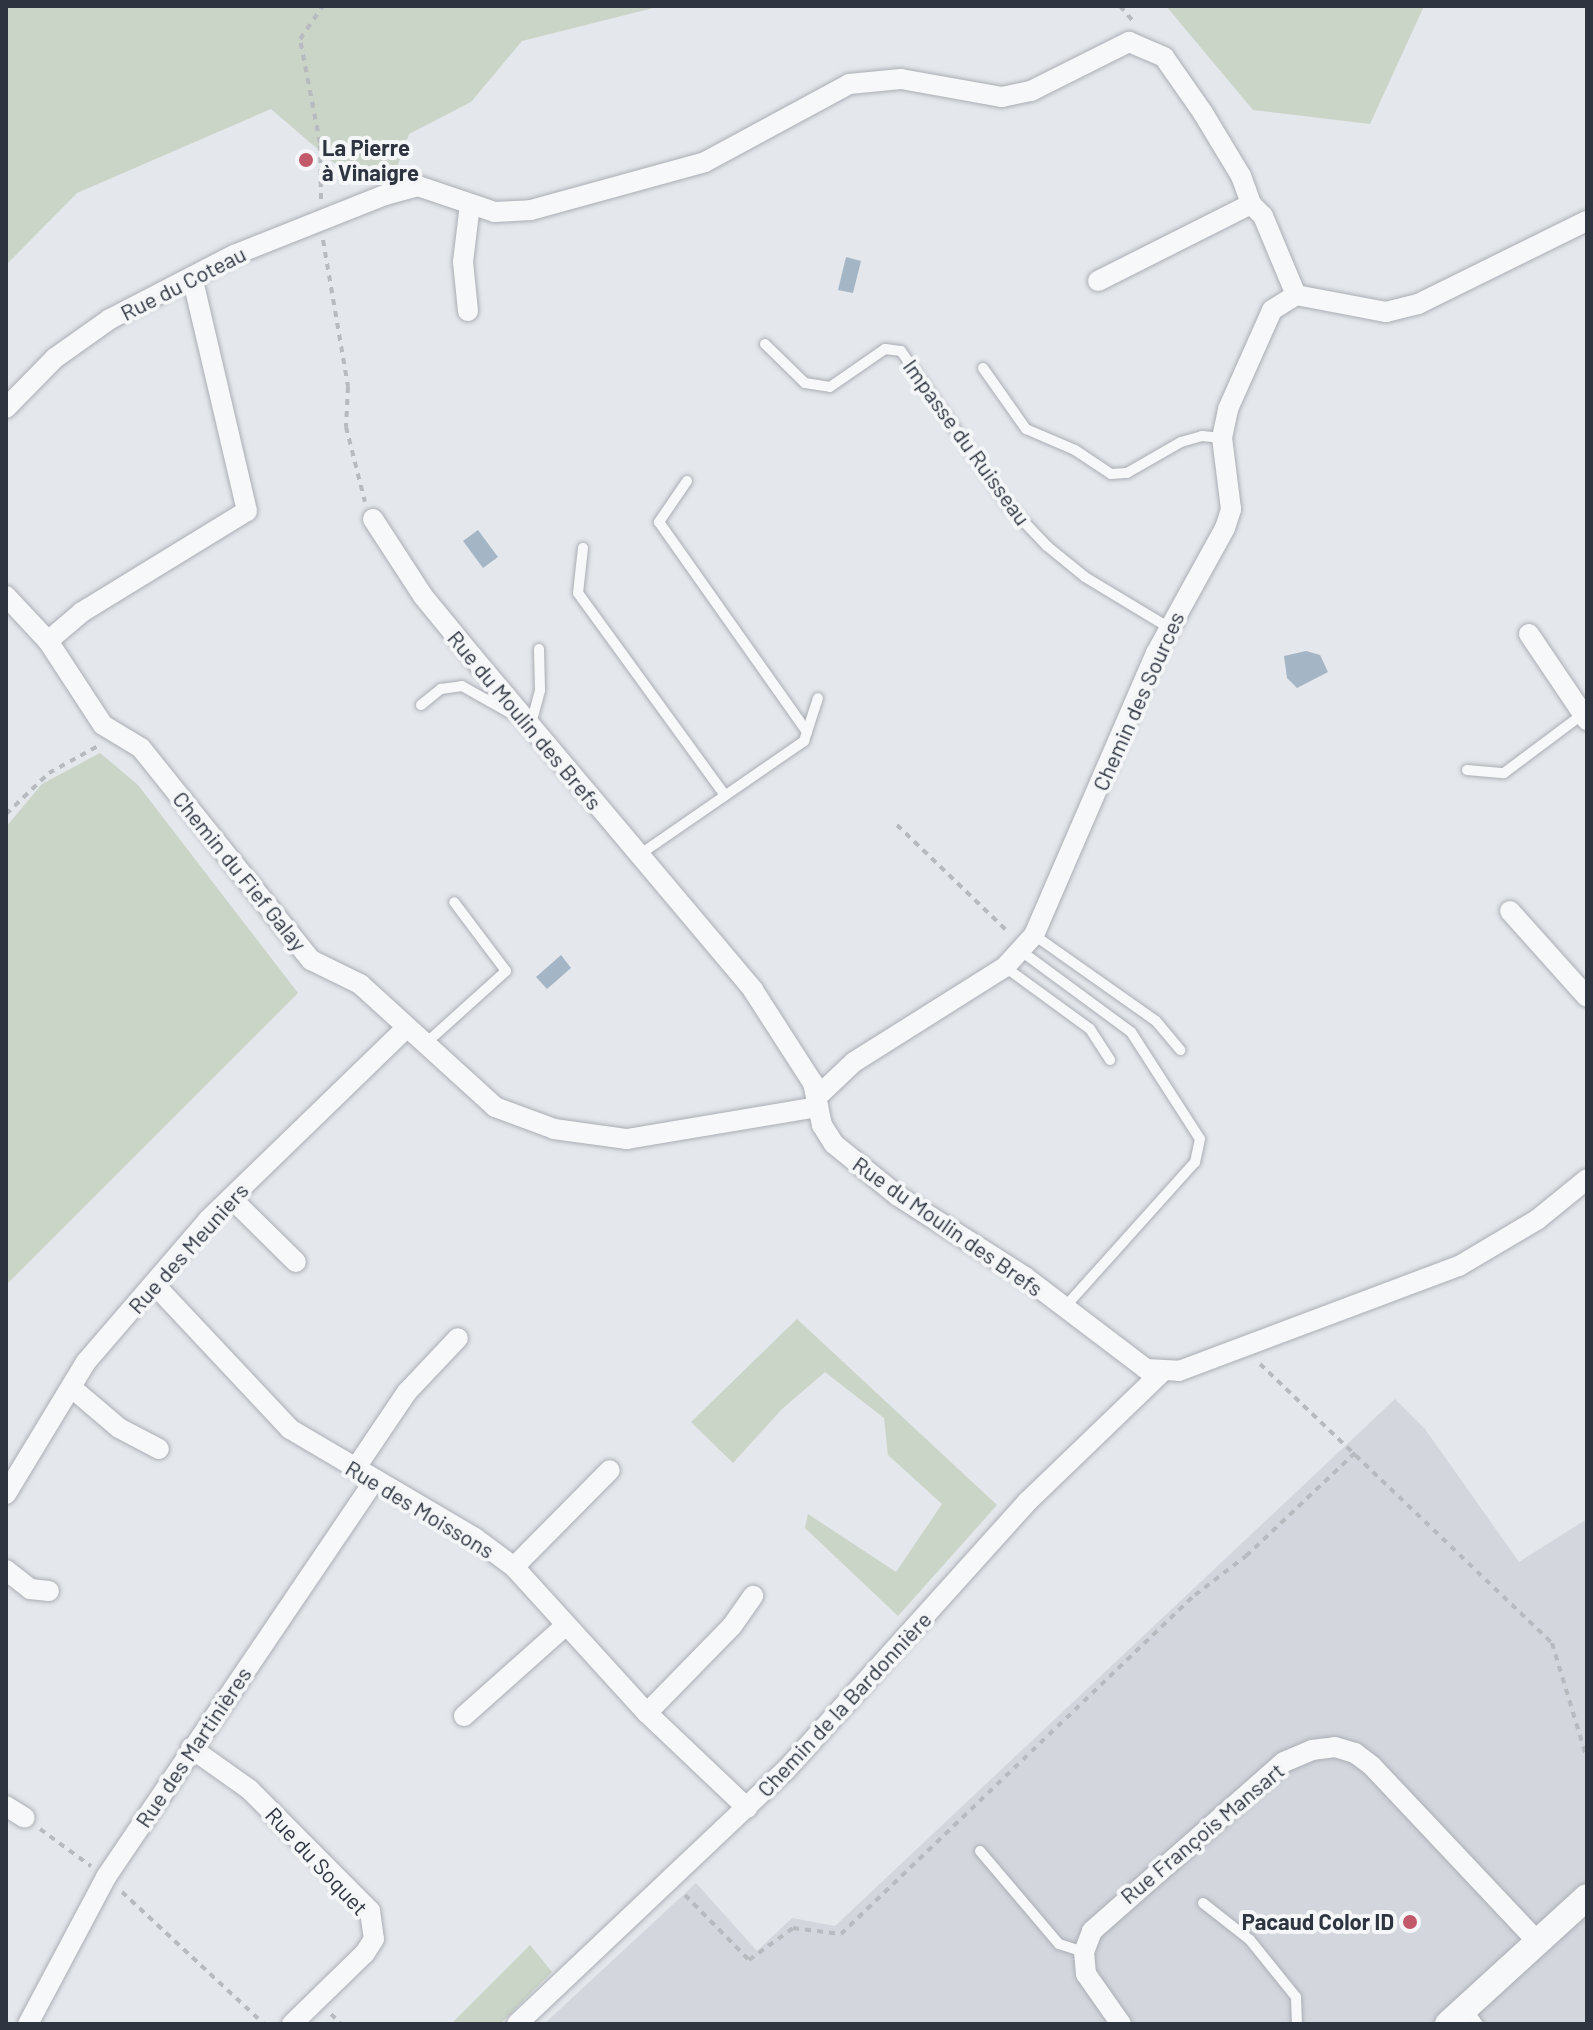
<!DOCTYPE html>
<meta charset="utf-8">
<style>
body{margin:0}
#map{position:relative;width:1593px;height:2030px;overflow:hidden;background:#e4e7eb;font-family:Barlow,sans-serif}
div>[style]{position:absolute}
.built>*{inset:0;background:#d3d6dc}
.green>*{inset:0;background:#cad4c7}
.water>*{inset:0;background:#a4b5c6}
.path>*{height:4px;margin-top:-2px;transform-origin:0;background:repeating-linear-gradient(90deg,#b7babe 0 6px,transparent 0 12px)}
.roads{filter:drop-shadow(0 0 2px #aaaeb5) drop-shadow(0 0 2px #aaaeb5)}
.service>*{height:10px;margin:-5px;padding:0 5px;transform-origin:5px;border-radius:5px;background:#f7f8f9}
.minor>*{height:20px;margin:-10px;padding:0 10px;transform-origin:10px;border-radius:10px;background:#f7f8f9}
.tertiary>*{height:26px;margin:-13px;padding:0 13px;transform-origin:13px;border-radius:13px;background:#f7f8f9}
.dots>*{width:22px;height:22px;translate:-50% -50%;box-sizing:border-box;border:4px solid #f4f6f8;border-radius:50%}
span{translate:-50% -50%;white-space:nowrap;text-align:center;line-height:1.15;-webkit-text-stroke:8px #f4f6f8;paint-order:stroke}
.poi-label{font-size:22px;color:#2e3541;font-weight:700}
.left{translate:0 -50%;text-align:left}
.right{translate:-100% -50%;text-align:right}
.street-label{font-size:22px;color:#2e3541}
.frame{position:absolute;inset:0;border:8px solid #2e3541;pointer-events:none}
</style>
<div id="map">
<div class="built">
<i style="clip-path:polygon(1395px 1399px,1425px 1429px,1519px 1562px,1587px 1519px,1587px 2024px,544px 2024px,696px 1883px,757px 1951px,792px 1918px,835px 1926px)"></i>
</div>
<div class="green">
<i style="clip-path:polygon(6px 6px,661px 6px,522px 41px,471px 102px,409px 134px,396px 170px,354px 180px,271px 109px,77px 193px,6px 265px)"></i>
<i style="clip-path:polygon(1166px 6px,1424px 6px,1370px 124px,1253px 110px)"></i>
<i style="clip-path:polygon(100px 753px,138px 785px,298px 993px,6px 1285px,6px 827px,42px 784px)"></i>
<i style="clip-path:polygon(797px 1319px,997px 1505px,898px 1616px,805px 1528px,808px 1514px,896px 1572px,942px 1504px,888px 1455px,884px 1418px,825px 1372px,782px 1409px,733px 1463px,691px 1422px)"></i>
<i style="clip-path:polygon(530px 1945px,552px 1972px,500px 2024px,451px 2024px)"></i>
</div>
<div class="water">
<i style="clip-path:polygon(846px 257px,861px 261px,853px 293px,838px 290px)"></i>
<i style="clip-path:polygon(478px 530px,498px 557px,483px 568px,463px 541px)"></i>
<i style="clip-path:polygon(1306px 651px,1320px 655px,1328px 672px,1297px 688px,1287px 678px,1284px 656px)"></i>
<i style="clip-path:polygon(561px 955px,571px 968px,547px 989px,536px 977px)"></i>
</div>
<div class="path">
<i style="left:1120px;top:6px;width:21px;rotate:49deg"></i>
<i style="left:321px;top:199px;width:56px;rotate:-91deg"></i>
<i style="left:320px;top:143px;width:106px;rotate:-100.9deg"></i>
<i style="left:300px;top:39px;width:40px;rotate:-55.1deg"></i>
<i style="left:323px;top:240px;width:149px;rotate:80.3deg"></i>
<i style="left:348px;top:387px;width:40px;rotate:92.9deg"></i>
<i style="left:346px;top:427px;width:77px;rotate:75.8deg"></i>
<i style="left:6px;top:814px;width:59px;rotate:-43.6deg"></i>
<i style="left:49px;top:773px;width:56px;rotate:-28.9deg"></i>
<i style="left:897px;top:825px;width:154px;rotate:43.9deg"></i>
<i style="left:1260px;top:1364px;width:404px;rotate:43.7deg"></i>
<i style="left:1552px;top:1643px;width:121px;rotate:73.2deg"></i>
<i style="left:40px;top:1829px;width:63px;rotate:36deg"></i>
<i style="left:122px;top:1892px;width:194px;rotate:42.9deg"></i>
<i style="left:685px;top:1895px;width:91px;rotate:45.4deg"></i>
<i style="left:749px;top:1960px;width:54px;rotate:-36deg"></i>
<i style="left:793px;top:1928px;width:48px;rotate:7.1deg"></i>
<i style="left:841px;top:1934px;width:490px;rotate:-43.8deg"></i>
<i style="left:1195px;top:1595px;width:64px;rotate:-37.4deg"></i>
<i style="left:1246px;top:1556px;width:153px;rotate:-43.4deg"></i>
<i style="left:331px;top:2014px;width:14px;rotate:45deg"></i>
</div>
<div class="roads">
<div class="service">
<i style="left:765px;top:344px;width:56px;rotate:44.3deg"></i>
<i style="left:805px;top:383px;width:25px;rotate:9deg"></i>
<i style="left:830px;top:387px;width:67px;rotate:-34.6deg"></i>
<i style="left:885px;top:349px;width:16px;rotate:7deg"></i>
<i style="left:901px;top:351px;width:188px;rotate:55.2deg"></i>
<i style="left:1008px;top:505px;width:57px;rotate:46.4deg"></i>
<i style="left:1047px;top:546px;width:49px;rotate:39.2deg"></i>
<i style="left:1085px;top:577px;width:97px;rotate:31.1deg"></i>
<i style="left:983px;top:368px;width:75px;rotate:54.8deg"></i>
<i style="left:1026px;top:429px;width:53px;rotate:23.2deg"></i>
<i style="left:1075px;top:450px;width:43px;rotate:33.7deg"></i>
<i style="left:1111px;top:474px;width:16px;rotate:-4deg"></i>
<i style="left:1127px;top:473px;width:62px;rotate:-29.9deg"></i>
<i style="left:1181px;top:442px;width:22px;rotate:-16deg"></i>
<i style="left:1202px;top:436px;width:20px;rotate:6deg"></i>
<i style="left:687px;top:481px;width:50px;rotate:124.3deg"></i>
<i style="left:659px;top:522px;width:257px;rotate:54.8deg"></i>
<i style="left:583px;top:548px;width:45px;rotate:96.3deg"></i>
<i style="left:578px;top:593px;width:250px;rotate:54deg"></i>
<i style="left:421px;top:705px;width:26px;rotate:-39deg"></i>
<i style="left:441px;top:689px;width:21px;rotate:-8deg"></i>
<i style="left:462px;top:686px;width:63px;rotate:29.4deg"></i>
<i style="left:531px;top:724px;width:35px;rotate:-75deg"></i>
<i style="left:540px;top:690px;width:41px;rotate:-91.4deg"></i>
<i style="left:1467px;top:770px;width:37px;rotate:5deg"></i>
<i style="left:1504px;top:773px;width:99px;rotate:-36.8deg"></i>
<i style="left:639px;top:855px;width:201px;rotate:-34.6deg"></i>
<i style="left:804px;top:741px;width:45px;rotate:-72deg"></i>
<i style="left:1034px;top:935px;width:149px;rotate:35.2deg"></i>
<i style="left:1156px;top:1021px;width:38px;rotate:50deg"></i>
<i style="left:1021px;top:951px;width:137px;rotate:36.4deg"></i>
<i style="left:1131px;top:1032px;width:127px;rotate:57.2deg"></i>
<i style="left:1200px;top:1139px;width:24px;rotate:102deg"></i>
<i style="left:1195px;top:1162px;width:196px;rotate:131.9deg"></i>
<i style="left:1005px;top:967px;width:105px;rotate:36.1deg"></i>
<i style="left:1090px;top:1029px;width:37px;rotate:57deg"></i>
<i style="left:425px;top:1044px;width:109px;rotate:-42deg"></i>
<i style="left:506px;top:971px;width:86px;rotate:-127deg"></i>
<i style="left:980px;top:1851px;width:122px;rotate:49.7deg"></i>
<i style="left:1059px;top:1944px;width:26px;rotate:18deg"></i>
<i style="left:1203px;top:1903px;width:60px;rotate:38.2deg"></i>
<i style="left:1250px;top:1940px;width:73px;rotate:51.1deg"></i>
<i style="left:1296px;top:1997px;width:27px;rotate:88deg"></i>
<i style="left:1467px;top:2009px;width:19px;rotate:54deg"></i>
</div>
<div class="minor">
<i style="left:1098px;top:281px;width:171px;rotate:-26.7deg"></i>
<i style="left:468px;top:311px;width:49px;rotate:-95.8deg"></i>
<i style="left:463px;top:262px;width:58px;rotate:-83.1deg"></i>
<i style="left:6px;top:408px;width:70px;rotate:-45.6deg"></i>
<i style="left:55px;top:358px;width:67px;rotate:-35.3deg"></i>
<i style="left:110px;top:319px;width:140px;rotate:-27.3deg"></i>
<i style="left:234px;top:255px;width:162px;rotate:-21.7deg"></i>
<i style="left:385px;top:195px;width:34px;rotate:-15deg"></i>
<i style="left:418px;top:186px;width:81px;rotate:18.7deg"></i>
<i style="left:495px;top:212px;width:36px;rotate:-3deg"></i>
<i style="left:531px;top:210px;width:180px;rotate:-15.4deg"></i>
<i style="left:705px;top:162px;width:164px;rotate:-28.4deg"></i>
<i style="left:849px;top:84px;width:52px;rotate:-5.5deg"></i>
<i style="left:901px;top:79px;width:103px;rotate:10.1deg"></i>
<i style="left:1002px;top:97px;width:30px;rotate:-12deg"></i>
<i style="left:1031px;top:91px;width:110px;rotate:-26.6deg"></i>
<i style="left:1129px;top:42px;width:38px;rotate:23deg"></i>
<i style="left:1164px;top:57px;width:68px;rotate:55.1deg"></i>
<i style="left:1203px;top:113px;width:74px;rotate:58.9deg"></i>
<i style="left:1241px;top:176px;width:30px;rotate:70deg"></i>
<i style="left:1251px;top:204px;width:17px;rotate:45deg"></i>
<i style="left:1263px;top:216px;width:86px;rotate:67.3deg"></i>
<i style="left:373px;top:519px;width:92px;rotate:57deg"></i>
<i style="left:423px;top:596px;width:79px;rotate:50.7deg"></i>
<i style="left:473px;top:657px;width:435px;rotate:49.9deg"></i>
<i style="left:753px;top:990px;width:111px;rotate:57.2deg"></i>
<i style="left:813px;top:1083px;width:43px;rotate:77.9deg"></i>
<i style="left:822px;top:1125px;width:22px;rotate:58deg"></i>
<i style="left:834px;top:1144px;width:82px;rotate:39.1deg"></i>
<i style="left:898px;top:1196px;width:151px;rotate:32.5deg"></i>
<i style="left:1025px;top:1277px;width:152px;rotate:37.2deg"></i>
<i style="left:1146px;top:1369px;width:33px;rotate:3deg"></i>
<i style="left:1179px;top:1371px;width:299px;rotate:-20.6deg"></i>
<i style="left:1459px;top:1266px;width:92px;rotate:-30.7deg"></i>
<i style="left:1538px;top:1219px;width:63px;rotate:-39.2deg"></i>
<i style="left:6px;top:596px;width:62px;rotate:47deg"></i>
<i style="left:48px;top:641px;width:100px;rotate:56.8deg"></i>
<i style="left:103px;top:725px;width:44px;rotate:31.2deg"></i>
<i style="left:141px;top:748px;width:272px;rotate:51.3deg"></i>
<i style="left:311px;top:960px;width:55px;rotate:26.1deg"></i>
<i style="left:360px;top:984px;width:183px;rotate:42.3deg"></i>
<i style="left:495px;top:1107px;width:63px;rotate:20.4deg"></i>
<i style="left:554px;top:1129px;width:74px;rotate:7.8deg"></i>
<i style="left:627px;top:1139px;width:194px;rotate:-9.5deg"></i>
<i style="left:1529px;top:634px;width:104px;rotate:56deg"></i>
<i style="left:48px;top:641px;width:45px;rotate:-40.5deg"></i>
<i style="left:82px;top:612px;width:193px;rotate:-31.5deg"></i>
<i style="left:247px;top:511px;width:240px;rotate:-103.2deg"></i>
<i style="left:1510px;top:911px;width:115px;rotate:48.2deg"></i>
<i style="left:819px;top:1095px;width:48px;rotate:-43.3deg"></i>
<i style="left:854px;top:1062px;width:178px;rotate:-32.2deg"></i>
<i style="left:1005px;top:967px;width:43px;rotate:-47.8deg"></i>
<i style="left:1034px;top:935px;width:307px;rotate:-66.6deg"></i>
<i style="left:1156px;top:653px;width:143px;rotate:-61.1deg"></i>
<i style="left:1225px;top:528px;width:20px;rotate:-72deg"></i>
<i style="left:1231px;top:509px;width:72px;rotate:-97.2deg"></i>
<i style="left:1222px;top:438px;width:30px;rotate:-78deg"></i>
<i style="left:1228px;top:409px;width:108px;rotate:-66deg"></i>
<i style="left:1272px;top:310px;width:28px;rotate:-32deg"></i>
<i style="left:1296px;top:295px;width:92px;rotate:10.7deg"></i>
<i style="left:1386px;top:312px;width:33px;rotate:-14deg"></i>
<i style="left:1418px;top:304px;width:188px;rotate:-26.2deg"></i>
<i style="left:231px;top:1198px;width:91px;rotate:44.6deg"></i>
<i style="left:154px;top:1284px;width:199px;rotate:46.8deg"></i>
<i style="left:290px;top:1429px;width:215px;rotate:30.5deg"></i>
<i style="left:475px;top:1538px;width:49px;rotate:36.6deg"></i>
<i style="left:514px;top:1567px;width:197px;rotate:47.7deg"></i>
<i style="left:647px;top:1713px;width:138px;rotate:43.5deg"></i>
<i style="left:72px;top:1388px;width:62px;rotate:40.4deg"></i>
<i style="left:119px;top:1428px;width:45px;rotate:27.7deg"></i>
<i style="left:355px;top:1469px;width:93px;rotate:-56deg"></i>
<i style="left:407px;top:1392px;width:74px;rotate:-46.6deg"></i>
<i style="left:6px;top:1494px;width:154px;rotate:-58.8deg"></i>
<i style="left:86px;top:1362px;width:187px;rotate:-49.3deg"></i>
<i style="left:208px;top:1220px;width:274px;rotate:-44.1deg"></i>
<i style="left:514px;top:1567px;width:136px;rotate:-45.3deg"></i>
<i style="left:6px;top:1570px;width:31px;rotate:38deg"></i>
<i style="left:30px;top:1589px;width:19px;rotate:6deg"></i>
<i style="left:647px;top:1713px;width:122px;rotate:-45.7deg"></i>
<i style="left:732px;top:1626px;width:37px;rotate:-55deg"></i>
<i style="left:464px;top:1716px;width:134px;rotate:-41.7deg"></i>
<i style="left:191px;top:1748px;width:71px;rotate:35.3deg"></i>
<i style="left:249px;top:1789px;width:172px;rotate:45.2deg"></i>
<i style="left:370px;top:1911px;width:28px;rotate:82deg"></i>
<i style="left:374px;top:1939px;width:17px;rotate:123deg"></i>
<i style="left:365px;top:1953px;width:102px;rotate:135.8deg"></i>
<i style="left:6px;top:1806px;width:22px;rotate:32deg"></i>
<i style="left:28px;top:2024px;width:166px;rotate:-62deg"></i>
<i style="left:106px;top:1877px;width:480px;rotate:-55.9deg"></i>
<i style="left:517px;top:2024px;width:369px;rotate:-43.4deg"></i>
<i style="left:785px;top:1771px;width:362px;rotate:-48deg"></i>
<i style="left:1027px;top:1502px;width:186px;rotate:-43.9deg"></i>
<i style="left:1121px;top:2024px;width:61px;rotate:-125deg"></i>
<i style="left:1086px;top:1974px;width:22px;rotate:-95deg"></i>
<i style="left:1084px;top:1952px;width:22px;rotate:-69deg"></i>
<i style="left:1092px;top:1931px;width:256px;rotate:-41.4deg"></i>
<i style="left:1284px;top:1762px;width:30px;rotate:-23deg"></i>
<i style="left:1312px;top:1750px;width:23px;rotate:-7deg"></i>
<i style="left:1335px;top:1747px;width:21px;rotate:17deg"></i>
<i style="left:1355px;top:1753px;width:21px;rotate:37deg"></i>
<i style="left:1372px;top:1766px;width:242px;rotate:46.7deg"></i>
</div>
<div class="tertiary">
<i style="left:1448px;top:2024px;width:188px;rotate:-42.4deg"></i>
</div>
</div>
<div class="dots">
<i style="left:306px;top:160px;background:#c1596b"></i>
<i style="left:1410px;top:1922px;background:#c1596b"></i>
</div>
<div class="poi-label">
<span class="left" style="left:322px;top:160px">La Pierre<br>à Vinaigre</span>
<span class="right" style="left:1394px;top:1922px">Pacaud Color ID</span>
</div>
<div class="street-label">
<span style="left:183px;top:283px;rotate:-27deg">Rue du Coteau</span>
<span style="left:967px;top:442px;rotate:54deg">Impasse du Ruisseau</span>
<span style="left:1138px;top:701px;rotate:-66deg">Chemin des Sources</span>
<span style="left:525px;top:720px;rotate:50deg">Rue du Moulin des Brefs</span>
<span style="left:240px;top:871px;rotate:51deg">Chemin du Fief Galay</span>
<span style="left:948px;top:1226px;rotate:35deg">Rue du Moulin des Brefs</span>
<span style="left:188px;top:1248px;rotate:-48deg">Rue des Meuniers</span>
<span style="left:420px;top:1509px;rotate:31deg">Rue des Moissons</span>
<span style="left:844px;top:1704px;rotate:-47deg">Chemin de la Bardonnière</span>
<span style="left:193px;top:1747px;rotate:-56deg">Rue des Martinières</span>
<span style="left:1202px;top:1833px;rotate:-40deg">Rue François Mansart</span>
<span style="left:317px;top:1861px;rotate:47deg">Rue du Soquet</span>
</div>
<div class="frame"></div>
</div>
